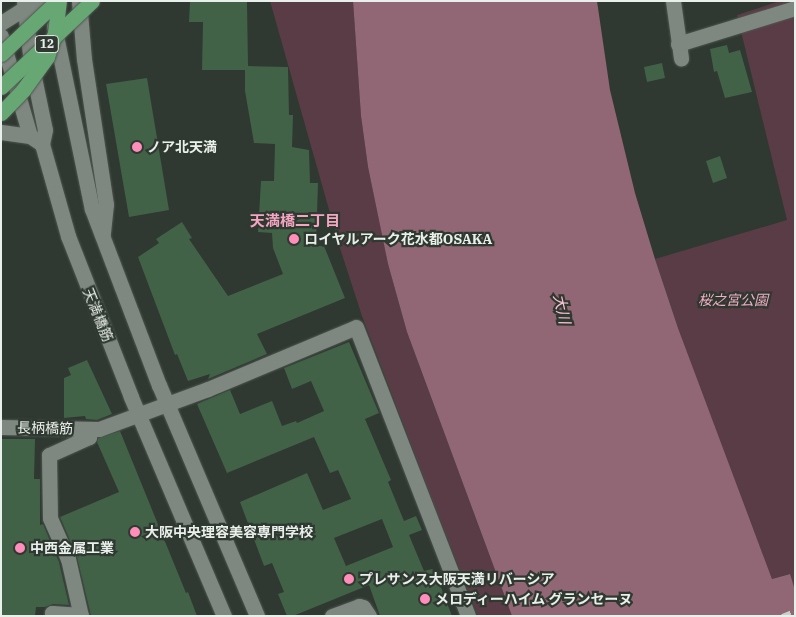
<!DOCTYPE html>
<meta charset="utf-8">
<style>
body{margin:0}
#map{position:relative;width:796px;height:617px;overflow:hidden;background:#2f3831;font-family:"IBM Plex Serif","Noto Sans JP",serif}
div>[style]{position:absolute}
.green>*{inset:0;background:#5a3c47}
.water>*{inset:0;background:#916675}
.building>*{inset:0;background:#416247}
.roads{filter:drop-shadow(0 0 1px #4e564f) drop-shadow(0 0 1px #4e564f)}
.minor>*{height:15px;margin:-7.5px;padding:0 7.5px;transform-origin:7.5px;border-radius:7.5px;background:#7e8880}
.rail>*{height:4px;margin-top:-2px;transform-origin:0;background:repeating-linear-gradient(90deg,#cad1cb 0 9px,transparent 0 18px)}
.bridges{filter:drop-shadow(0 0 1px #4e564f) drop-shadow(0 0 1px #4e564f)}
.highway-bridge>*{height:15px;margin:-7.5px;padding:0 7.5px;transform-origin:7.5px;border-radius:7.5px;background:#66a773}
.dots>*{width:14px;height:14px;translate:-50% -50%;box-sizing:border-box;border:2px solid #2f3831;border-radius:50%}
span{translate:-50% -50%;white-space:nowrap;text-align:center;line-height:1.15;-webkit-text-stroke:4.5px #2f3831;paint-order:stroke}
.shield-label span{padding:1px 4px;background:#2f3831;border:1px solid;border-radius:4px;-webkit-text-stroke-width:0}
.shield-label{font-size:12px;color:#e9efea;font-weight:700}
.poi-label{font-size:14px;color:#e9efea;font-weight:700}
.left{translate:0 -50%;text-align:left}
.park-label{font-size:14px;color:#f2acc5;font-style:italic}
.street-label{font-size:14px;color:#e9efea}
.neighbourhood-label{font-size:15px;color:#f4a5c2;font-weight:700}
.water-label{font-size:15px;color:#fbc1d6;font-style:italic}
.frame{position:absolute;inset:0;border:2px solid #e9efea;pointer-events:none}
</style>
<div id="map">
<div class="green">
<i style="clip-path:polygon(270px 1px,353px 1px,361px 116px,368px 167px,388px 264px,407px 332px,512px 616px,478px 616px,432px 499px,362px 316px,339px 245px)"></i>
<i style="clip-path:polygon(780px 1px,795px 1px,795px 590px,789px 574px,772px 579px,678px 328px,655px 259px,787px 220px,737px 15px)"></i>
</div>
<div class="water">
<i style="clip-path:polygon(353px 1px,597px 1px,610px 90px,635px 193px,655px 259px,678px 328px,772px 579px,790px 574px,795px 590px,795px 616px,512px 616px,407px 332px,388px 264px,368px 167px,361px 116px)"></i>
</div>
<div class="building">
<i style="clip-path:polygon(190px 1px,247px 1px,248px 66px,288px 67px,289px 115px,293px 115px,292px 147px,309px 150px,310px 183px,318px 183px,316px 246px,324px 246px,345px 298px,257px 334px,267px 354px,208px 379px,210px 374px,188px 381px,177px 354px,175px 355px,138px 257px,159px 243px,156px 239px,182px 222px,192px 238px,189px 239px,228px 296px,283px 274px,273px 248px,272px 233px,258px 232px,261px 181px,274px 181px,275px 144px,254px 143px,245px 91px,245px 70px,202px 70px,203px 22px,189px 22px)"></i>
<i style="clip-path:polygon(727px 45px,729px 53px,740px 50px,752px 92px,725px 98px,717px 71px,714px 72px,710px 49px)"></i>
<i style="clip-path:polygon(662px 63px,665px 78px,647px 82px,644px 67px)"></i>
<i style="clip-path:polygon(147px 78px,169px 210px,129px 217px,106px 84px)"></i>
<i style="clip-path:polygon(720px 156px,727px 178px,713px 183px,706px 161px)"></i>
<i style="clip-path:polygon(evenodd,349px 342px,379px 413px,365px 419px,391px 480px,388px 482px,404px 521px,416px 516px,422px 530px,409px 535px,424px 571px,432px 569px,435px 571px,452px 616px,380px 616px,369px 585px,293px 616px,287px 616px,278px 594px,284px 592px,272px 563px,264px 566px,240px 502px,307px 473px,323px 510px,351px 499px,338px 470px,330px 473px,314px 437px,227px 473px,197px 404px,230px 390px,240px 414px,272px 401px,282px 426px,296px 421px,297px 423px,324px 411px,311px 381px,292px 389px,284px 368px,349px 342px,382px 519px,393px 547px,346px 566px,334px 538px,382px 519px)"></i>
<i style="clip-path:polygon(87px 360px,112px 414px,97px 420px,86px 419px,85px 416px,64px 418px,64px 378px,71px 375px,68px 368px)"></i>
<i style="clip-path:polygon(120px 431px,186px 593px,188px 592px,197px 616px,91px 616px,77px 557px,60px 517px,119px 492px,97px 442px,98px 438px)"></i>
<i style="clip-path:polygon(1px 439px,35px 439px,34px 479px,40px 479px,40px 525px,43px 524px,59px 562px,69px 605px,53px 604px,45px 607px,36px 607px,35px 616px,1px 616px)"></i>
</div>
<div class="roads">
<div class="minor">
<i style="left:24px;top:1px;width:62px;rotate:83.6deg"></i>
<i style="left:31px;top:63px;width:68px;rotate:78.2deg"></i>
<i style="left:45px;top:130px;width:14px;rotate:102deg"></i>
<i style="left:42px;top:144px;width:96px;rotate:74.2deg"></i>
<i style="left:68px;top:236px;width:173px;rotate:68.6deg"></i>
<i style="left:131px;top:397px;width:238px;rotate:67deg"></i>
<i style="left:79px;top:1px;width:58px;rotate:85.1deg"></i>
<i style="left:84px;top:59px;width:147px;rotate:81.4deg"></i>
<i style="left:106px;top:204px;width:31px;rotate:96deg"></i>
<i style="left:673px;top:1px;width:58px;rotate:82deg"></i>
<i style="left:1px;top:23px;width:28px;rotate:-32deg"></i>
<i style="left:25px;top:8px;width:10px;rotate:-11deg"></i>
<i style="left:35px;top:6px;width:6px"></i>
<i style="left:41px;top:6px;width:11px;rotate:27deg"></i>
<i style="left:54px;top:26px;width:187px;rotate:78.3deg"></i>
<i style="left:92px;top:209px;width:188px;rotate:69.2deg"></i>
<i style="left:159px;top:385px;width:251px;rotate:67deg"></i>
<i style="left:1px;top:36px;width:104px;rotate:73.8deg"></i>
<i style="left:30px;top:136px;width:14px;rotate:34deg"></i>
<i style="left:678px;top:44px;width:122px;rotate:-17.1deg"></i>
<i style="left:1px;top:132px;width:29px;rotate:8deg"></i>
<i style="left:1px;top:427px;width:98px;rotate:1.2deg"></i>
<i style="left:99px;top:429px;width:116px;rotate:-20.2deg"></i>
<i style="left:208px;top:389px;width:160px;rotate:-22.7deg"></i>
<i style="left:356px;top:327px;width:310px;rotate:68.8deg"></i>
<i style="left:52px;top:616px;width:3px;rotate:-90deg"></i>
<i style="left:52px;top:613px;width:29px;rotate:4deg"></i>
<i style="left:81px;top:616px;width:58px;rotate:-102.8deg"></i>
<i style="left:68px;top:559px;width:45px;rotate:-113.7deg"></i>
<i style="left:50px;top:518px;width:63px;rotate:-90.9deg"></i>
<i style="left:49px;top:455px;width:44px;rotate:-24.2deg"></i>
<i style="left:89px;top:437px;width:8px;rotate:-83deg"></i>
<i style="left:332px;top:616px;width:29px;rotate:-20deg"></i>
<i style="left:359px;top:606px;width:4px;rotate:14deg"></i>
<i style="left:363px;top:607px;width:11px;rotate:56deg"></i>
</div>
</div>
<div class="rail">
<i style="left:782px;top:616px;width:14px;rotate:-21deg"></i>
</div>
<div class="bridges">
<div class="highway-bridge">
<i style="left:1px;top:54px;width:77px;rotate:-43.4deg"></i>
<i style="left:1px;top:87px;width:125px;rotate:-43.4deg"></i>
<i style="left:1px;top:113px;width:32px;rotate:-46deg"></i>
<i style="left:23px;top:90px;width:41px;rotate:-54deg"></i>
<i style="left:47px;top:57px;width:25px;rotate:-72deg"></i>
<i style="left:55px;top:33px;width:32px;rotate:-83deg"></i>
</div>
</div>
<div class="dots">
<i style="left:137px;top:147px;background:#ff8ebb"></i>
<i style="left:294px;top:239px;background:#ff8ebb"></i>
<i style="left:135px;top:532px;background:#ff8ebb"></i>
<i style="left:20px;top:548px;background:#ff8ebb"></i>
<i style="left:349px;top:579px;background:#ff8ebb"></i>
<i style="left:425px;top:599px;background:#ff8ebb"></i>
</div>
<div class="shield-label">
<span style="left:47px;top:44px">12</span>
</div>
<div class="poi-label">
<span class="left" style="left:147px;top:147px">ノア北天満</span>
<span class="left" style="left:304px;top:239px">ロイヤルアーク花水都OSAKA</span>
<span class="left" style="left:145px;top:532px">大阪中央理容美容専門学校</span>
<span class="left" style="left:30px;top:548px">中西金属工業</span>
<span class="left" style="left:359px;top:579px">プレサンス大阪天満リバーシア</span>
<span class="left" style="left:435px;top:599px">メロディーハイム グランセーヌ</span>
</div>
<div class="park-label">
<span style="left:733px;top:300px">桜之宮公園</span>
</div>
<div class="street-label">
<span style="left:98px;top:315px;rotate:68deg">天満橋筋</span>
<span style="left:45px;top:428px;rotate:1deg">長柄橋筋</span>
</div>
<div class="neighbourhood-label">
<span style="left:295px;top:221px">天満橋二丁目</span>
</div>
<div class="water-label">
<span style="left:562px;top:309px;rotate:77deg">大川</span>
</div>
<div class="frame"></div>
</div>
